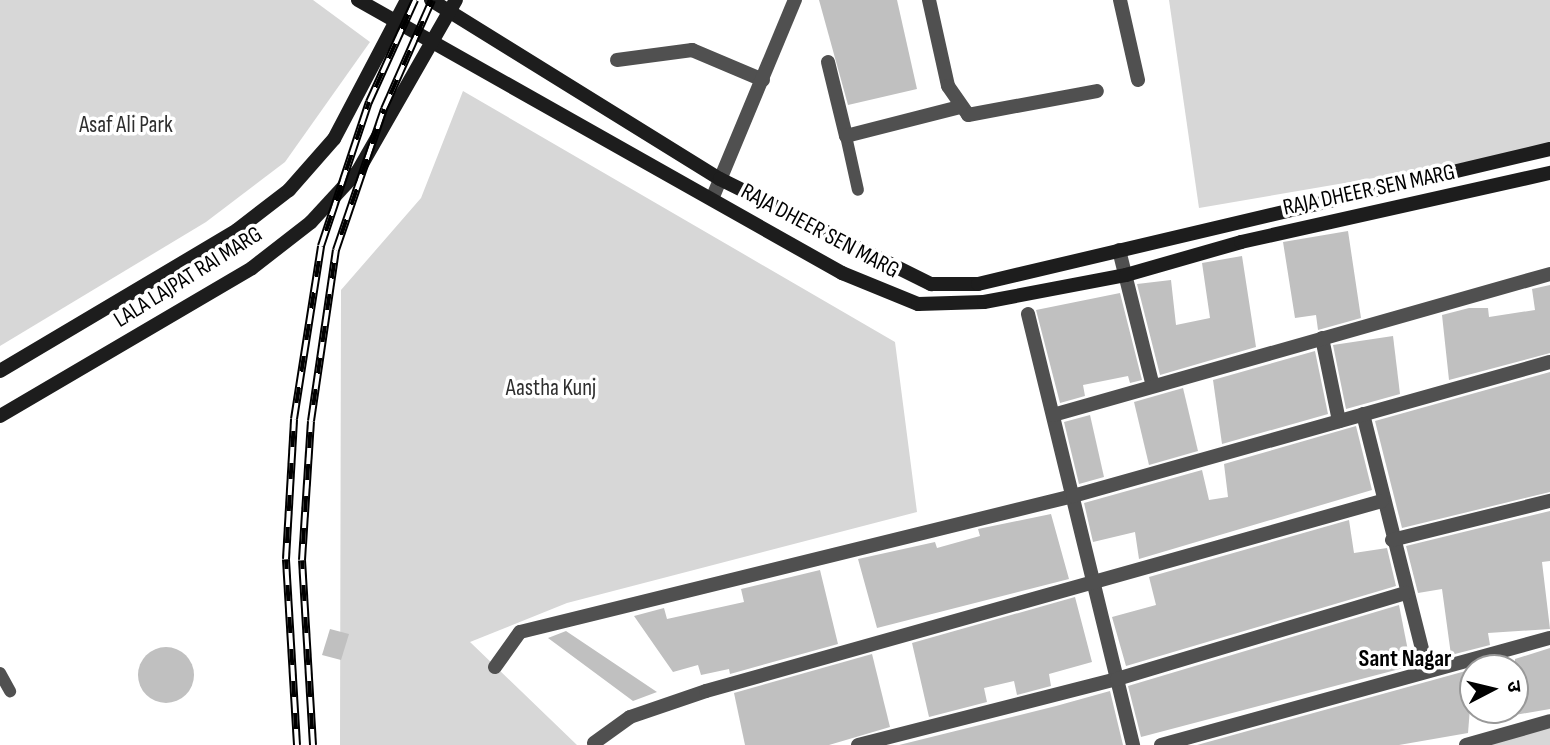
<!DOCTYPE html>
<meta charset="utf-8">
<style>
body{margin:0}
#map{position:relative;width:1550px;height:745px;overflow:hidden;background:#fff;font-family:"Sofia Sans Condensed","Noto Sans Devanagari",sans-serif}
div>[style]{position:absolute}
.green>*{inset:0;background:#d7d7d7}
.building>*{inset:0;background:#c0c0c0}
.round{border-radius:50%}
.lane>*{height:12px;margin:-6px;padding:0 6px;transform-origin:6px;border-radius:6px;background:#505050}
.street>*{height:14px;margin:-7px;padding:0 7px;transform-origin:7px;border-radius:7px;background:#505050}
.secondary>*{height:14px;margin:-7px;padding:0 7px;transform-origin:7px;border-radius:7px;background:#1d1d1d}
.rail>*{height:8px;margin-top:-4px;transform-origin:0;background:repeating-linear-gradient(90deg,#fff 0 16px,#000 0 32px);box-sizing:border-box;border-block:2px solid #000}
span{translate:-50% -50%;white-space:nowrap;text-align:center;line-height:1.15;-webkit-text-stroke:7px #fff;paint-order:stroke}
.park-label{font-size:23px;color:#2e2e2e}
.street-label{font-size:23px;color:#000}
.neighbourhood-label{font-size:24px;color:#000;font-weight:700}
.north{position:absolute;left:1459px;top:654px;width:70px;height:70px;box-sizing:border-box;background:#fff;border:2px solid #999;border-radius:50%;rotate:83deg;font-size:19px;font-weight:700;line-height:28px;text-align:center;color:#000}
.north::after{content:'';display:block;margin:auto;width:24px;height:32px;background:#000;clip-path:polygon(50% 0,100% 100%,50% 72%,0 100%)}
</style>
<div id="map">
<div class="green">
<i style="clip-path:polygon(0 0,313px 0,370px 42px,285px 162px,206px 222px,0 346px)"></i>
<i style="clip-path:polygon(1169px 0,1550px 0,1550px 148px,1199px 208px)"></i>
<i style="clip-path:polygon(463px 91px,895px 342px,917px 512px,567px 603px,470px 642px,577px 745px,340px 745px,341px 290px,421px 198px)"></i>
<i style="clip-path:polygon(1550px 721px,1550px 745px,1466px 745px)"></i>
</div>
<div class="building">
<i style="clip-path:polygon(819px 0,897px 0,917px 89px,848px 105px)"></i>
<i style="clip-path:polygon(1348px 231px,1361px 318px,1318px 330px,1316px 315px,1295px 318px,1283px 242px)"></i>
<i style="clip-path:polygon(1242px 256px,1256px 347px,1160px 375px,1137px 284px,1171px 280px,1176px 325px,1210px 318px,1202px 263px)"></i>
<i style="clip-path:polygon(1550px 285px,1550px 353px,1449px 380px,1442px 315px,1469px 308px,1488px 308px,1489px 317px,1535px 310px,1532px 289px)"></i>
<i style="clip-path:polygon(1120px 293px,1142px 380px,1130px 383px,1128px 376px,1083px 385px,1085px 396px,1060px 403px,1036px 310px)"></i>
<i style="clip-path:polygon(1393px 336px,1400px 394px,1346px 409px,1333px 345px)"></i>
<i style="clip-path:polygon(1315px 351px,1328px 414px,1222px 444px,1213px 380px)"></i>
<i style="clip-path:polygon(1550px 372px,1550px 492px,1402px 528px,1375px 421px)"></i>
<i style="clip-path:polygon(1183px 388px,1198px 451px,1149px 465px,1134px 402px)"></i>
<i style="clip-path:polygon(1090px 415px,1104px 477px,1079px 484px,1064px 422px)"></i>
<i style="clip-path:polygon(1356px 426px,1372px 490px,1139px 559px,1135px 532px,1093px 542px,1084px 503px,1202px 470px,1209px 500px,1228px 497px,1224px 464px)"></i>
<i style="clip-path:polygon(1550px 511px,1550px 561px,1542px 562px,1550px 629px,1488px 633px,1490px 645px,1451px 655px,1442px 589px,1418px 593px,1406px 546px)"></i>
<i style="clip-path:polygon(1051px 514px,1069px 579px,877px 628px,858px 559px,935px 542px,937px 548px,980px 536px,978px 529px)"></i>
<i style="clip-path:polygon(1349px 520px,1354px 553px,1387px 548px,1396px 586px,1126px 666px,1112px 617px,1156px 605px,1149px 577px)"></i>
<i style="clip-path:polygon(820px 570px,838px 644px,730px 674px,729px 669px,701px 675px,698px 665px,673px 672px,634px 616px,664px 608px,667px 619px,744px 602px,741px 589px)"></i>
<i style="clip-path:polygon(1075px 597px,1092px 662px,1049px 674px,1051px 686px,1017px 695px,1014px 681px,984px 688px,987px 702px,929px 717px,912px 643px)"></i>
<i style="clip-path:polygon(1399px 605px,1411px 666px,1141px 737px,1128px 686px)"></i>
<i style="clip-path:polygon(330px 629px,349px 634px,341px 660px,322px 655px)"></i>
<i style="clip-path:polygon(566px 631px,648px 686px,657px 692px,633px 701px,548px 638px)"></i>
<i class="round" style="left:138px;top:647px;width:56px;height:56px"></i>
<i style="clip-path:polygon(1550px 648px,1550px 709px,1515px 715px,1515px 659px)"></i>
<i style="clip-path:polygon(872px 654px,890px 727px,829px 745px,745px 745px,734px 693px)"></i>
<i style="clip-path:polygon(1473px 669px,1468px 733px,1399px 745px,1197px 745px)"></i>
<i style="clip-path:polygon(1110px 691px,1123px 745px,899px 745px,1056px 706px)"></i>
</div>
<div class="lane">
<i style="left:846px;top:136px;width:55px;rotate:77.5deg"></i>
<i style="left:0;top:673px;width:21px;rotate:61deg"></i>
</div>
<div class="street">
<i style="left:929px;top:0;width:88px;rotate:77.5deg"></i>
<i style="left:948px;top:86px;width:35px;rotate:55deg"></i>
<i style="left:968px;top:115px;width:131px;rotate:-10.5deg"></i>
<i style="left:1120px;top:0;width:82px;rotate:77.3deg"></i>
<i style="left:617px;top:60px;width:76px;rotate:-7.6deg"></i>
<i style="left:692px;top:50px;width:77px;rotate:22.9deg"></i>
<i style="left:828px;top:62px;width:76px;rotate:76.3deg"></i>
<i style="left:846px;top:136px;width:118px;rotate:-14.3deg"></i>
<i style="left:712px;top:199px;width:216px;rotate:-67.4deg"></i>
<i style="left:1119px;top:250px;width:140px;rotate:76deg"></i>
<i style="left:1028px;top:314px;width:444px;rotate:76.3deg"></i>
<i style="left:1322px;top:338px;width:85px;rotate:78.4deg"></i>
<i style="left:1363px;top:414px;width:262px;rotate:75.9deg"></i>
<i style="left:1053px;top:415px;width:517px;rotate:-15.84deg"></i>
<i style="left:1392px;top:540px;width:163px;rotate:-13.9deg"></i>
<i style="left:495px;top:667px;width:43px;rotate:-54.5deg"></i>
<i style="left:520px;top:632px;width:569px;rotate:-13.82deg"></i>
<i style="left:1073px;top:496px;width:495px;rotate:-15.7deg"></i>
<i style="left:594px;top:743px;width:44px;rotate:-35.8deg"></i>
<i style="left:630px;top:717px;width:80px;rotate:-18.9deg"></i>
<i style="left:706px;top:691px;width:702px;rotate:-15.7deg"></i>
<i style="left:858px;top:745px;width:267px;rotate:-14.3deg"></i>
<i style="left:1117px;top:679px;width:302px;rotate:-16.6deg"></i>
<i style="left:1161px;top:745px;width:403px;rotate:-15.4deg"></i>
<i style="left:1466px;top:745px;width:87px;rotate:-15.9deg"></i>
</div>
<div class="secondary">
<i style="left:358px;top:0;width:556px;rotate:29.43deg"></i>
<i style="left:842px;top:273px;width:82px;rotate:22.2deg"></i>
<i style="left:918px;top:304px;width:66px;rotate:-1.7deg"></i>
<i style="left:984px;top:302px;width:145px;rotate:-10.8deg"></i>
<i style="left:1126px;top:275px;width:120px;rotate:-16deg"></i>
<i style="left:1241px;top:242px;width:317px;rotate:-12.6deg"></i>
<i style="left:431px;top:0;width:340px;rotate:31.8deg"></i>
<i style="left:720px;top:179px;width:236px;rotate:26.5deg"></i>
<i style="left:931px;top:284px;width:47px"></i>
<i style="left:978px;top:284px;width:588px;rotate:-13.28deg"></i>
<i style="left:0;top:371px;width:276px;rotate:-30.7deg"></i>
<i style="left:237px;top:230px;width:66px;rotate:-37.6deg"></i>
<i style="left:289px;top:190px;width:68px;rotate:-48.6deg"></i>
<i style="left:334px;top:139px;width:157px;rotate:-62.3deg"></i>
<i style="left:0;top:416px;width:292px;rotate:-30.4deg"></i>
<i style="left:252px;top:268px;width:75px;rotate:-37.9deg"></i>
<i style="left:311px;top:222px;width:69px;rotate:-47.3deg"></i>
<i style="left:358px;top:171px;width:197px;rotate:-60.2deg"></i>
</div>
<div class="rail">
<i style="left:297px;top:745px;width:186px;rotate:-93.4deg"></i>
<i style="left:286px;top:559px;width:140px;rotate:-86.7deg"></i>
<i style="left:294px;top:419px;width:175px;rotate:-81.1deg"></i>
<i style="left:321px;top:246px;width:152px;rotate:-71.6deg"></i>
<i style="left:369px;top:102px;width:112px;rotate:-65.7deg"></i>
<i style="left:313px;top:745px;width:185px;rotate:-93.4deg"></i>
<i style="left:302px;top:560px;width:139px;rotate:-86.3deg"></i>
<i style="left:311px;top:421px;width:173px;rotate:-81.7deg"></i>
<i style="left:336px;top:250px;width:149px;rotate:-71.2deg"></i>
<i style="left:384px;top:109px;width:119px;rotate:-66.2deg"></i>
</div>
<div class="park-label">
<span style="left:126px;top:125px">Asaf Ali Park</span>
<span style="left:551px;top:388px">Aastha Kunj</span>
</div>
<div class="street-label">
<span style="left:1369px;top:190px;rotate:-12deg">RAJA DHEER SEN MARG</span>
<span style="left:820px;top:231px;rotate:28deg">RAJA DHEER SEN MARG</span>
<span style="left:188px;top:277px;rotate:-32deg">LALA LAJPAT RAI MARG</span>
</div>
<div class="neighbourhood-label">
<span style="left:1405px;top:659px">Sant Nagar</span>
</div>
<div class="north">उ</div>
</div>
